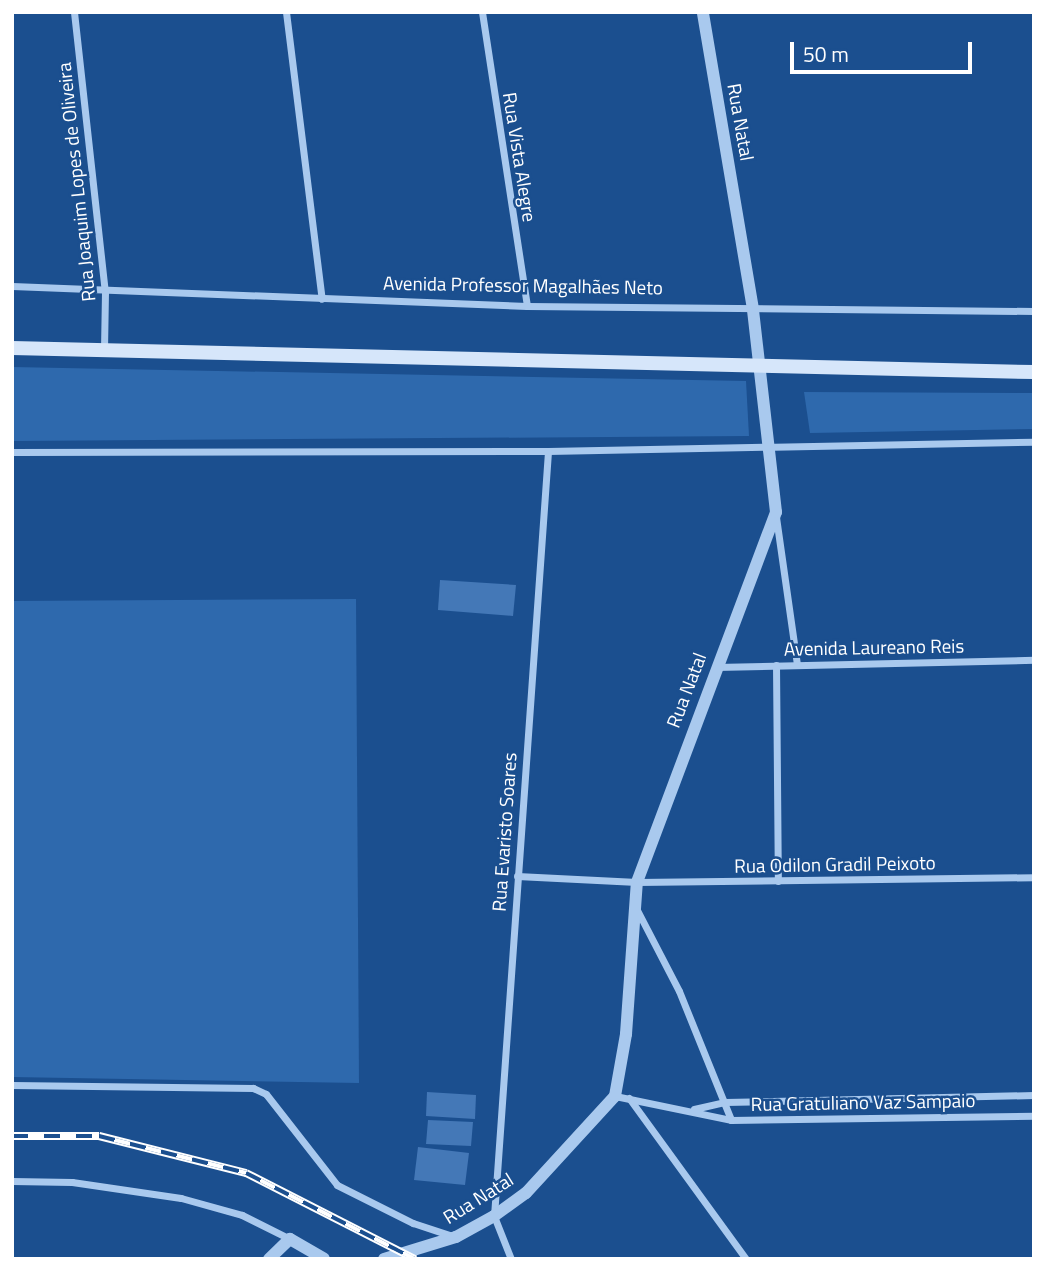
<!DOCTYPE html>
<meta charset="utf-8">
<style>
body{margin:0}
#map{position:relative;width:1046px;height:1271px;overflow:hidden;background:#1b4f8f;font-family:"Titillium Web",sans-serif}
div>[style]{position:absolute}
.green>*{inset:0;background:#2e69ad}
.building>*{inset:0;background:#4478b7}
.minor>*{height:7px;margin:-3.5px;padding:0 3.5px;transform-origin:3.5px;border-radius:3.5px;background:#a9c9ee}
.tertiary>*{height:12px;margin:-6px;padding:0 6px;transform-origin:6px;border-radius:6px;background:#a9c9ee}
.secondary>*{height:14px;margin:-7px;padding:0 7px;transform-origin:7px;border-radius:7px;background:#d6e6fa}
.rail>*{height:8px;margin-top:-4px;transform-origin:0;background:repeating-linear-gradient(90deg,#1b4f8f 0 16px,#fff 0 32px);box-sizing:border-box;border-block:2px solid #fff}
span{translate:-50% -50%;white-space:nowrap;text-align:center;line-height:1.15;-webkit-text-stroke:5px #1b4f8f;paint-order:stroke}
.street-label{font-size:19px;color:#fff}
.frame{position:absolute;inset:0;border:14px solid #fff;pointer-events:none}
.scale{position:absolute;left:790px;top:42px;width:182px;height:32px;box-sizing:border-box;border:4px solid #fff;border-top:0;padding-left:9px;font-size:21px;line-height:24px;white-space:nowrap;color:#fff;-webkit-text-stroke:5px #1b4f8f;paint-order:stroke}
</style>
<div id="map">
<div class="green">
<i style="clip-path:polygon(12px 367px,746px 381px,749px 436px,12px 441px)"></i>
<i style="clip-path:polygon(804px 392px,1034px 393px,1034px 429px,810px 433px)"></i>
<i style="clip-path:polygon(356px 599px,359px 1083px,12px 1077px,12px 601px)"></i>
</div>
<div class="building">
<i style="clip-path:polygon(440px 580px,516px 585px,513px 616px,438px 610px)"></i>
<i style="clip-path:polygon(427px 1092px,476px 1095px,475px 1119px,426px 1116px)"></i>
<i style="clip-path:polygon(428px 1120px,473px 1122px,471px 1146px,426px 1144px)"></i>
<i style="clip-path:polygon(418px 1147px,469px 1153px,465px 1185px,414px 1180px)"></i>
</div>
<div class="minor">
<i style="left:74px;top:12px;width:282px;rotate:83.7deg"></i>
<i style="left:105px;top:292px;width:58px;rotate:91deg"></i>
<i style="left:286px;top:12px;width:289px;rotate:82.9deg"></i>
<i style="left:482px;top:12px;width:297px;rotate:81.3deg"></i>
<i style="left:12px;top:286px;width:515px;rotate:2.22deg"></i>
<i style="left:527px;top:306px;width:507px;rotate:0.57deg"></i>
<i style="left:12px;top:452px;width:536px;rotate:-0.11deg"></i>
<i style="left:548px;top:451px;width:486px;rotate:-1.1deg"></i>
<i style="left:776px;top:517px;width:148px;rotate:81.9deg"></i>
<i style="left:776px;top:665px;width:216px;rotate:89.5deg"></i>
<i style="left:716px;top:667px;width:318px;rotate:-1.3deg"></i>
<i style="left:517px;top:876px;width:120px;rotate:2.9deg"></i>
<i style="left:637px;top:882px;width:397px;rotate:-0.7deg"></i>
<i style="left:636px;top:908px;width:93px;rotate:62.6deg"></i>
<i style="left:679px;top:991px;width:139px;rotate:68deg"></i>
<i style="left:12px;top:1085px;width:241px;rotate:0.7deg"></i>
<i style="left:253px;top:1088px;width:14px;rotate:25deg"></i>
<i style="left:266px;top:1094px;width:115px;rotate:52deg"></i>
<i style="left:337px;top:1185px;width:85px;rotate:26.6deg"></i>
<i style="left:413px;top:1223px;width:41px;rotate:18.4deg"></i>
<i style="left:615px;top:1096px;width:118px;rotate:11.7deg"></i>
<i style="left:731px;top:1120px;width:303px;rotate:-0.8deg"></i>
<i style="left:629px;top:1098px;width:199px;rotate:54deg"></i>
<i style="left:694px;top:1109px;width:32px;rotate:-13deg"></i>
<i style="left:725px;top:1102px;width:309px;rotate:-1.3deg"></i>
<i style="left:12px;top:1181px;width:60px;rotate:1deg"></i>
<i style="left:72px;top:1182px;width:110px;rotate:8.4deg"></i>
<i style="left:181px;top:1198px;width:63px;rotate:15.6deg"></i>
<i style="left:242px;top:1215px;width:54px;rotate:26.6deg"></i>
<i style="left:511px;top:1259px;width:46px;rotate:-111.6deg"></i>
<i style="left:494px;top:1216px;width:767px;rotate:-85.96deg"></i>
</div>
<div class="tertiary">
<i style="left:269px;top:1259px;width:29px;rotate:-44deg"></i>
<i style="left:290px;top:1239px;width:39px;rotate:30deg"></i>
<i style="left:384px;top:1259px;width:75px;rotate:-17deg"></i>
<i style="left:456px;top:1237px;width:43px;rotate:-28.9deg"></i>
<i style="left:494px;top:1216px;width:39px;rotate:-36deg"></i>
<i style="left:526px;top:1193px;width:132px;rotate:-47.5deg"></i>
<i style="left:615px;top:1096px;width:63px;rotate:-79.9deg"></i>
<i style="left:626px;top:1034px;width:152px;rotate:-85.9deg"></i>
<i style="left:637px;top:882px;width:395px;rotate:-69.4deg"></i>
<i style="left:776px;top:512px;width:204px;rotate:-96.5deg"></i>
<i style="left:753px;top:309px;width:301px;rotate:-99.6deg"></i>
</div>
<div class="secondary">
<i style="left:12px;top:348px;width:1022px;rotate:1.35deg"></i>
</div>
<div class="rail">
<i style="left:12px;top:1136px;width:87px"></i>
<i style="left:99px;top:1136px;width:152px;rotate:14.1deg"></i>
<i style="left:246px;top:1173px;width:190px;rotate:27deg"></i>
</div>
<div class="street-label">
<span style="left:741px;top:122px;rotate:80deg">Rua Natal</span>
<span style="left:520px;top:157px;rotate:81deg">Rua Vista Alegre</span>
<span style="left:76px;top:182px;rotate:-96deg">Rua Joaquim Lopes de Oliveira</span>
<span style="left:523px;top:285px;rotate:1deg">Avenida Professor Magalhães Neto</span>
<span style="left:874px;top:647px;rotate:-1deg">Avenida Laureano Reis</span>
<span style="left:686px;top:690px;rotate:-69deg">Rua Natal</span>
<span style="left:504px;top:832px;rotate:-86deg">Rua Evaristo Soares</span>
<span style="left:835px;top:864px;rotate:-1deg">Rua Odilon Gradil Peixoto</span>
<span style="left:863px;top:1102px;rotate:-1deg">Rua Gratuliano Vaz Sampaio</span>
<span style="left:478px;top:1198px;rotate:-32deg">Rua Natal</span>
</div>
<div class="frame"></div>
<div class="scale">50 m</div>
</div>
